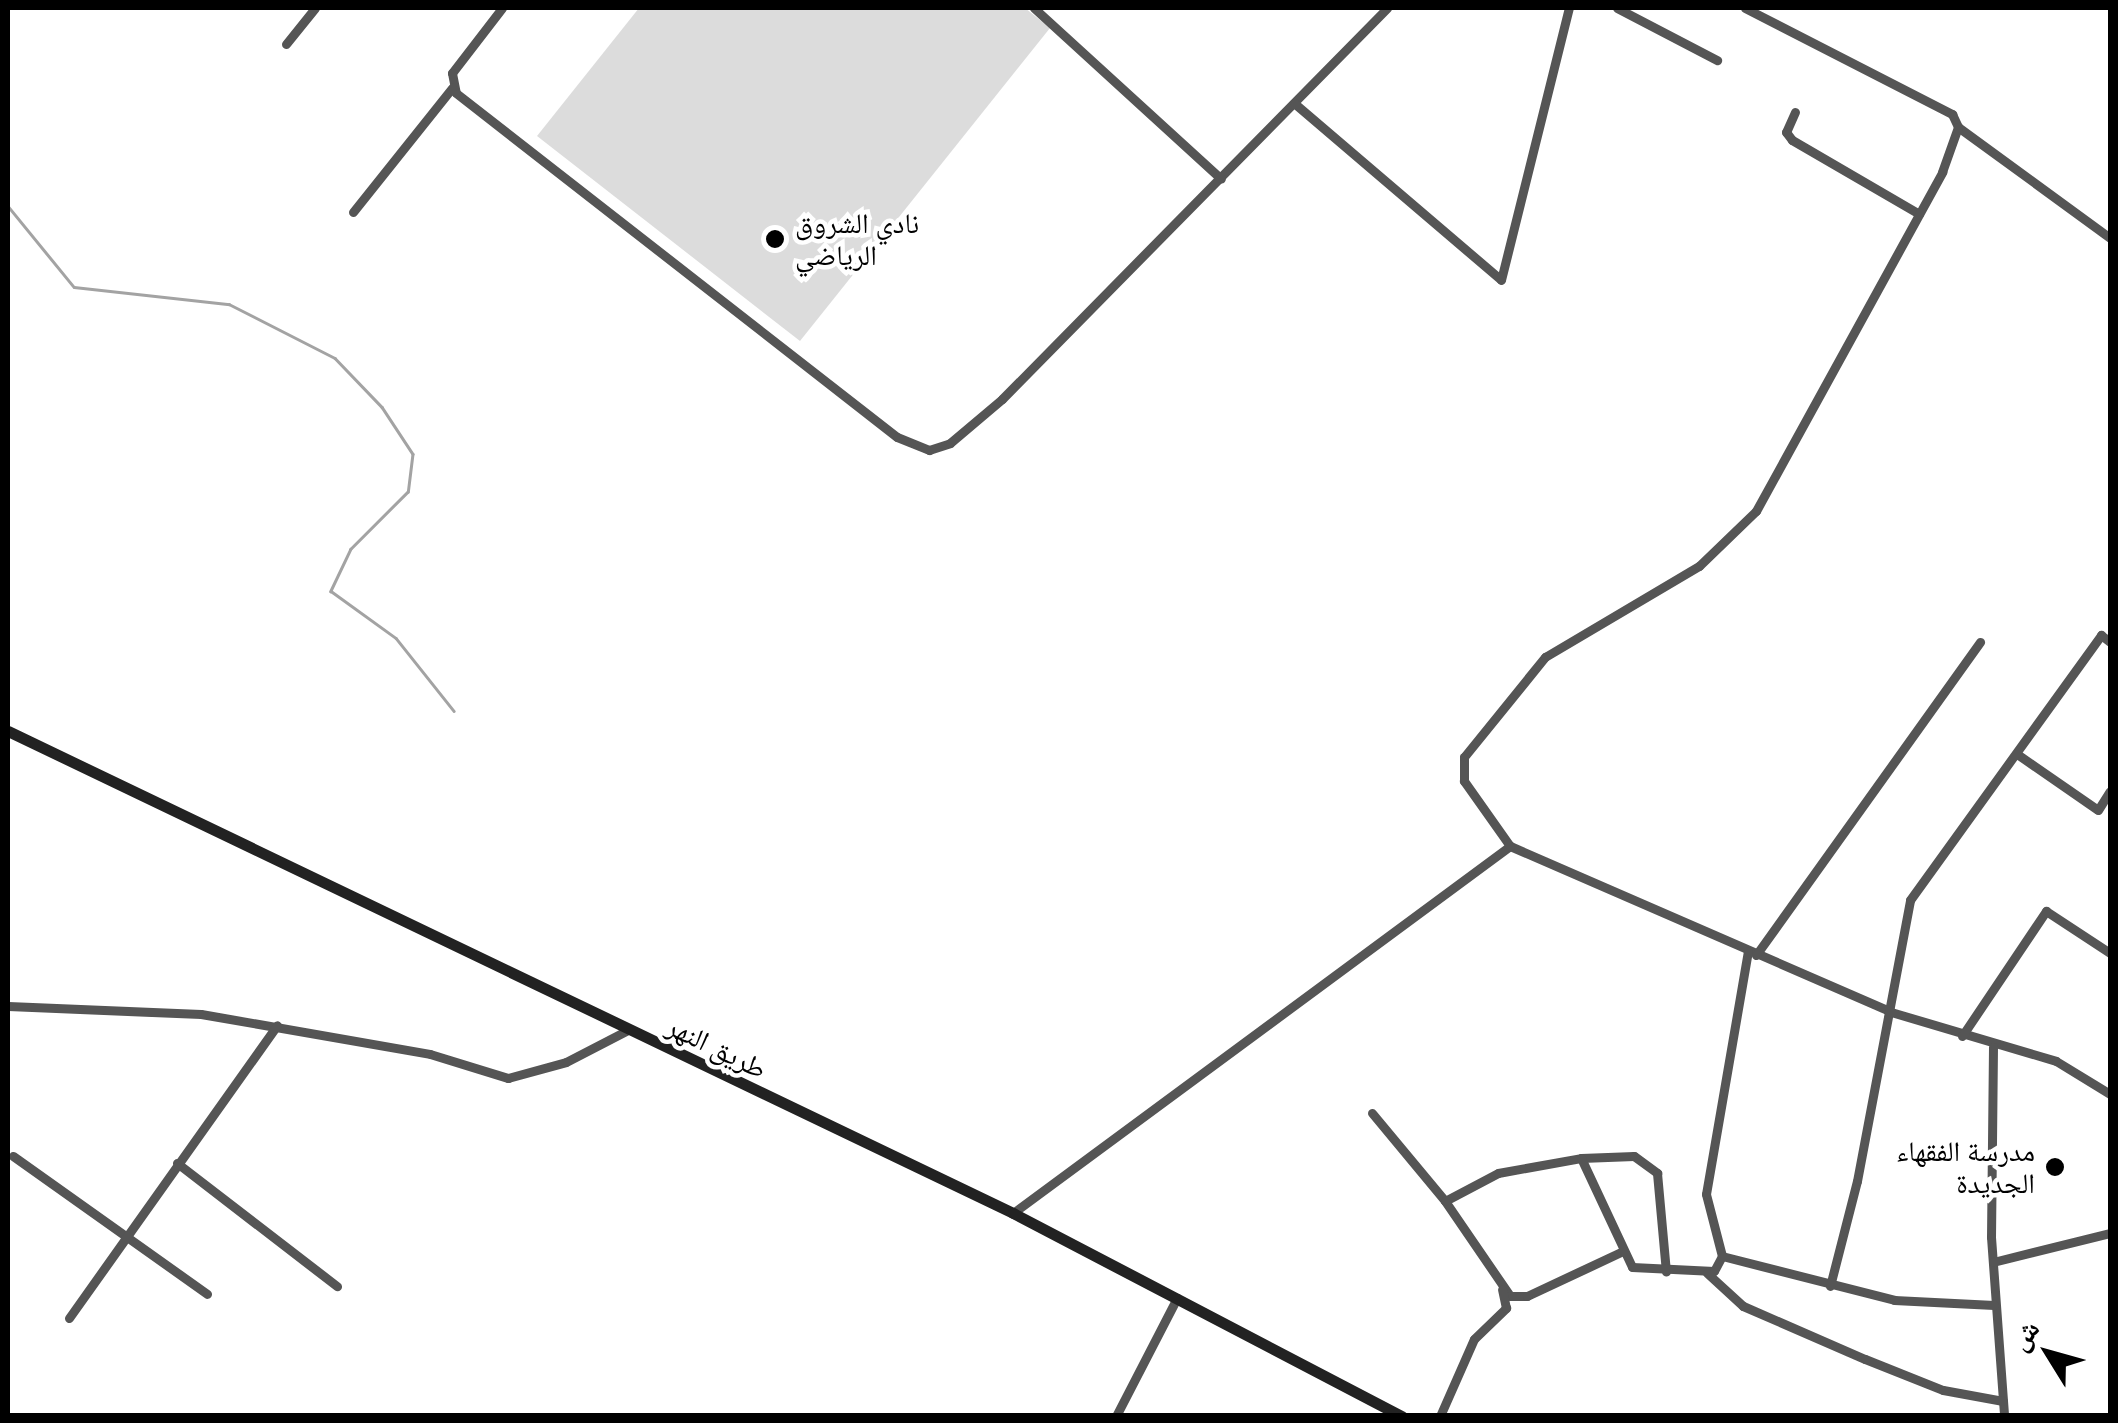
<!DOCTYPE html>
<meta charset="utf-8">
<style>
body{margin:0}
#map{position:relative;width:2118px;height:1423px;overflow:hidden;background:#fff;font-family:"Public Sans","Noto Naskh Arabic",sans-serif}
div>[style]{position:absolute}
.green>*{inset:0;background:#dcdcdc}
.stream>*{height:2.5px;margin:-1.25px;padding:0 1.25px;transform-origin:1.25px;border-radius:1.25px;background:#a3a3a3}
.minor>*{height:9px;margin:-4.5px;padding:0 4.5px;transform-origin:4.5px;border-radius:4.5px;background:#555}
.secondary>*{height:11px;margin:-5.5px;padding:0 5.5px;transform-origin:5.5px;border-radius:5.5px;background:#222}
.dots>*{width:28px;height:28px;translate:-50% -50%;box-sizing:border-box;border:5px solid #fff;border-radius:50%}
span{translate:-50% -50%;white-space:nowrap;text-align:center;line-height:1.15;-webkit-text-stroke:9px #fff;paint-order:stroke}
.poi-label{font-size:28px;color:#000}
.left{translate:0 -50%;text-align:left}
.right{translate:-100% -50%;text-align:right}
.street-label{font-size:28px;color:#000}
.frame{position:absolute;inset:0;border:10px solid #000;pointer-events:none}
.north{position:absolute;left:1998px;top:1303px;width:100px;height:100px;-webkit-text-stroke:8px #fff;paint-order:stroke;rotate:307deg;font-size:28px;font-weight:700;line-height:40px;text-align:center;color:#000}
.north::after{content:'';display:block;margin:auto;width:35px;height:45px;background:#000;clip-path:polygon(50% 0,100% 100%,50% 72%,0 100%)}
</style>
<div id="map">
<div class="green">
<i style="clip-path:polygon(639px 8px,1025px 8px,1050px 28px,800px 341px,537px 136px)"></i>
</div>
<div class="stream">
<i style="left:8px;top:206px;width:104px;rotate:50.8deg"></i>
<i style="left:74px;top:287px;width:156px;rotate:6.3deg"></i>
<i style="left:229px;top:304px;width:119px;rotate:27deg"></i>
<i style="left:335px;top:358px;width:68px;rotate:46.2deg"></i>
<i style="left:382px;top:407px;width:56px;rotate:56.6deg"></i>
<i style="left:413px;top:454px;width:38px;rotate:97deg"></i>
<i style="left:408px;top:492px;width:81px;rotate:135deg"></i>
<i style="left:351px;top:549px;width:47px;rotate:115.5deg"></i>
<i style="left:331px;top:591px;width:80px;rotate:35.9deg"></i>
<i style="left:396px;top:638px;width:93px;rotate:51.5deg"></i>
</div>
<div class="minor">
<i style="left:502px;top:8px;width:82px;rotate:127.6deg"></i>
<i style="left:452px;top:73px;width:20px;rotate:79deg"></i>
<i style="left:456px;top:93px;width:559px;rotate:37.96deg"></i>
<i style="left:897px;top:437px;width:35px;rotate:22deg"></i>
<i style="left:929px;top:450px;width:22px;rotate:-18deg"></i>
<i style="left:950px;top:443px;width:68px;rotate:-40.2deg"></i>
<i style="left:1002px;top:399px;width:549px;rotate:-45.44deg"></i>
<i style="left:1034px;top:8px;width:253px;rotate:42.4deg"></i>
<i style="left:1617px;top:8px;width:113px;rotate:27.5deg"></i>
<i style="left:1745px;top:8px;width:233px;rotate:27.1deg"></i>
<i style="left:1952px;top:114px;width:14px;rotate:65deg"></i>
<i style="left:1958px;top:127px;width:188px;rotate:36.1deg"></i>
<i style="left:286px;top:44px;width:46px;rotate:-51.1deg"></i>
<i style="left:1294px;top:103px;width:272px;rotate:40.5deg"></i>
<i style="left:1501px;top:280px;width:280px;rotate:-76deg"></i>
<i style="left:1795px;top:112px;width:22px;rotate:114deg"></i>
<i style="left:1786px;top:132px;width:10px;rotate:53deg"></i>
<i style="left:1792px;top:140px;width:147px;rotate:30.2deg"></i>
<i style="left:353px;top:212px;width:159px;rotate:-51.4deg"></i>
<i style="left:2017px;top:754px;width:98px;rotate:34.7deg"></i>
<i style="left:2098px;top:810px;width:22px;rotate:-58deg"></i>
<i style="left:1510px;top:846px;width:416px;rotate:23.5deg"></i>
<i style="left:1891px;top:1012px;width:172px;rotate:16.5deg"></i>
<i style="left:2056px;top:1061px;width:63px;rotate:31.4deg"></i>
<i style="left:1756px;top:955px;width:385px;rotate:-54.4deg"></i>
<i style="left:8px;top:1006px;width:193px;rotate:2.4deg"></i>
<i style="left:201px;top:1014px;width:232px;rotate:9.9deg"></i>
<i style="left:430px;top:1054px;width:82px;rotate:17.1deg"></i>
<i style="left:508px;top:1078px;width:60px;rotate:-15.4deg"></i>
<i style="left:566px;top:1062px;width:68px;rotate:-27.3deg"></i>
<i style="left:1962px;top:1036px;width:151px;rotate:-56.1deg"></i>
<i style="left:2046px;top:911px;width:77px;rotate:33.3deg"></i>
<i style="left:1993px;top:1047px;width:190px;rotate:90.6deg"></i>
<i style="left:1991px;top:1237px;width:179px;rotate:85.8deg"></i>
<i style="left:1372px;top:1113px;width:114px;rotate:50.3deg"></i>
<i style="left:1445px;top:1201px;width:115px;rotate:55.6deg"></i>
<i style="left:1510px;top:1296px;width:17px"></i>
<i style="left:1527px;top:1296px;width:106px;rotate:-25.1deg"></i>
<i style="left:13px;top:1156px;width:238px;rotate:35.4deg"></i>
<i style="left:1581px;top:1158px;width:53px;rotate:-2.2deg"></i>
<i style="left:1634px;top:1156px;width:29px;rotate:36deg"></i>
<i style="left:1657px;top:1173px;width:99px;rotate:84.8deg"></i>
<i style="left:177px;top:1163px;width:202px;rotate:37.6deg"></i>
<i style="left:1445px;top:1201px;width:60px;rotate:-27.8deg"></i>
<i style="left:1498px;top:1173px;width:84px;rotate:-10.2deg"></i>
<i style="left:1581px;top:1158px;width:120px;rotate:64.9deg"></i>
<i style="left:1632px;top:1267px;width:82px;rotate:2.8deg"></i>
<i style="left:1714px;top:1271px;width:17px;rotate:-62deg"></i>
<i style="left:1722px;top:1256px;width:64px;rotate:-104.5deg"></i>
<i style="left:1706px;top:1194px;width:246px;rotate:-80.2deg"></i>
<i style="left:1013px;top:1213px;width:618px;rotate:-36.44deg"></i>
<i style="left:1510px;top:846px;width:80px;rotate:-125.3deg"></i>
<i style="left:1464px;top:781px;width:24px;rotate:-90deg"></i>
<i style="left:1464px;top:757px;width:129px;rotate:-51deg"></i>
<i style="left:1545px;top:657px;width:179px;rotate:-30.6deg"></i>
<i style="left:1699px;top:566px;width:79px;rotate:-44deg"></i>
<i style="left:1756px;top:511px;width:387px;rotate:-61.2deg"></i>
<i style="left:1942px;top:172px;width:48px;rotate:-70.4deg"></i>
<i style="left:1722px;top:1256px;width:178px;rotate:14.3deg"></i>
<i style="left:1894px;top:1300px;width:100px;rotate:2.9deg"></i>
<i style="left:1993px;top:1262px;width:121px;rotate:-13.9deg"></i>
<i style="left:1707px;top:1273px;width:49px;rotate:42.5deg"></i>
<i style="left:1743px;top:1306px;width:133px;rotate:23.5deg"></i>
<i style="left:1865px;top:1359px;width:84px;rotate:21.7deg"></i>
<i style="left:1943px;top:1390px;width:61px;rotate:10.4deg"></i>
<i style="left:1830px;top:1286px;width:108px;rotate:-75.6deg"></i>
<i style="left:1857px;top:1181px;width:286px;rotate:-79.3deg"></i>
<i style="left:1910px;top:900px;width:327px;rotate:-54.2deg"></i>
<i style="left:2101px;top:635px;width:11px;rotate:38deg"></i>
<i style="left:69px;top:1318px;width:359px;rotate:-54.6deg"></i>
<i style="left:1116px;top:1416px;width:133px;rotate:-62.7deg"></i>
<i style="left:1440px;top:1416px;width:84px;rotate:-66.2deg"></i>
<i style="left:1474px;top:1339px;width:45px;rotate:-44.1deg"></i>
<i style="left:1506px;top:1308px;width:19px;rotate:-102deg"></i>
</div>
<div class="secondary">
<i style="left:8px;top:731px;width:1115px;rotate:25.62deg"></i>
<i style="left:1013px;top:1213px;width:439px;rotate:27.6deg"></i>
</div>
<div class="dots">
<i style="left:775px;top:239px;background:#000"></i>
<i style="left:2055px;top:1167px;background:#000"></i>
</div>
<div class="poi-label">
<span class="left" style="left:795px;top:239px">نادي الشروق<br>الرياضي</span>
<span class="right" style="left:2035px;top:1167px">مدرسة الفقهاء<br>الجديدة</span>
</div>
<div class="street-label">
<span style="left:717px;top:1047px;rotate:26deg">طريق النهر</span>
</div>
<div class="frame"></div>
<div class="north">ش</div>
</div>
